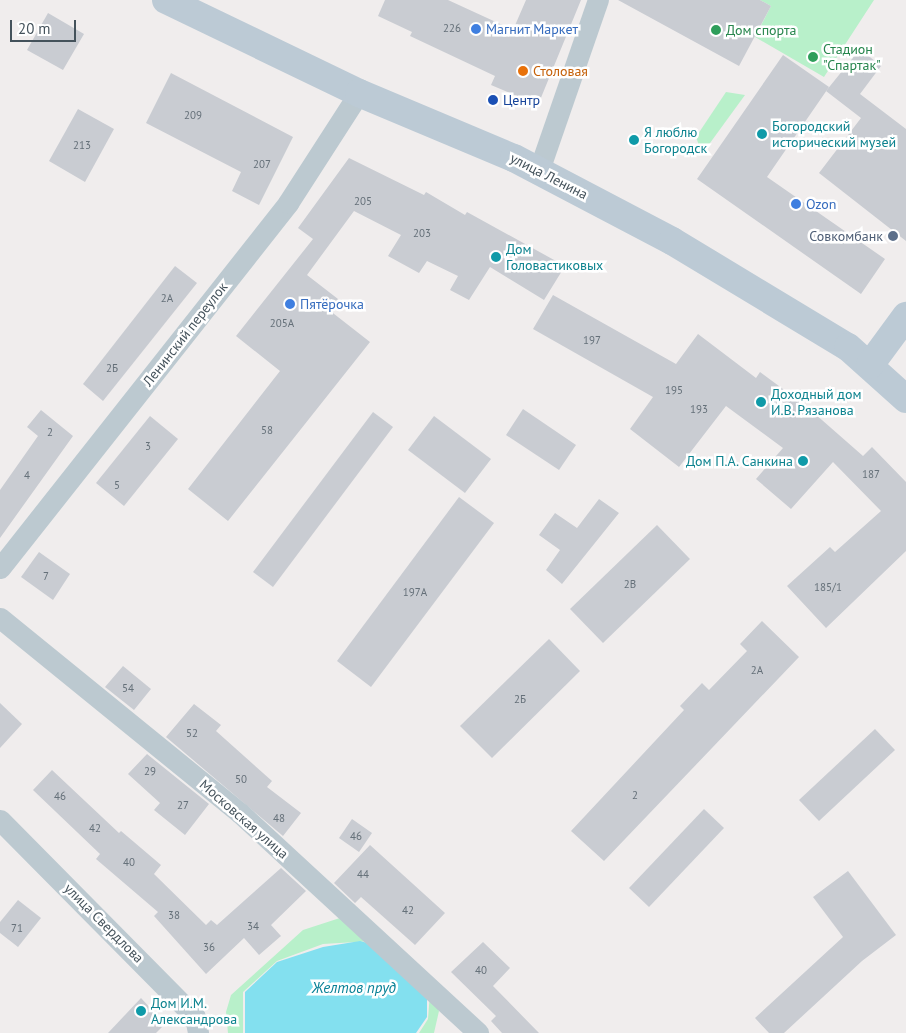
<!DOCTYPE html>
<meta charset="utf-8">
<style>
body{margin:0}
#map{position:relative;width:906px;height:1033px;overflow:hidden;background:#f0eded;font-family:"PT Sans",sans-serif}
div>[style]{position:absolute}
.green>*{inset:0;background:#b8f0ca}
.water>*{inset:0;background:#83e0ef}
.building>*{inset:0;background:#c9ccd2}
.street>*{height:21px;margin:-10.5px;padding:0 10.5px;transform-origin:10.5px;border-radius:10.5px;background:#bcc9d0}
.secondary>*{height:28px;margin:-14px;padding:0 14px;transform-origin:14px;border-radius:14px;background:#bccad5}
.dots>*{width:14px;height:14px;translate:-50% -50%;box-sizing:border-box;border:2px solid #fff;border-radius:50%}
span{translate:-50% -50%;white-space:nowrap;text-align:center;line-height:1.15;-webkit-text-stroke:5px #fff;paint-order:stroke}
.number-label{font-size:11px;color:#657079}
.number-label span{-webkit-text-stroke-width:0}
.shop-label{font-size:14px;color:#366cbe}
.left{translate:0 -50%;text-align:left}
.leisure-label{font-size:14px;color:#27864d}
.food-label{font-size:14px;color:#c56008}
.transit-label{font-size:14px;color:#164399}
.culture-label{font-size:14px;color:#0d838f}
.right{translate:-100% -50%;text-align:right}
.street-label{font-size:14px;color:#44525b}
.service-label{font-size:14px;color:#4e5e75}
.water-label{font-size:15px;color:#088196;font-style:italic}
.scale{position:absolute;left:10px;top:20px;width:66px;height:22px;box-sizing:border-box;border:2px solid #44525b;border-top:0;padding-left:6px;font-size:15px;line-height:18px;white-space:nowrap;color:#44525b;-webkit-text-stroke:4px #fff;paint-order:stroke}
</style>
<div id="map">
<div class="green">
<i style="clip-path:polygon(760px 0,874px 0,824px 77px,755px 37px,771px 6px)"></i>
<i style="clip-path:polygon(726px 92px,745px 95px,702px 154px,696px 137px)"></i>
<i style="clip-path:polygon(346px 916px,372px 941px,323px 944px,277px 961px,243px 992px,243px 1033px,228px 1033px,226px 1012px,231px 995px,303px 930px)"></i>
<i style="clip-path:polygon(430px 993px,439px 1011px,434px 1033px,419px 1033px,428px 1019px)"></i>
</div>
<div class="water">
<i style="clip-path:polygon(360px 941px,375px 945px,427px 992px,427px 1017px,416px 1033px,245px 1033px,245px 992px,277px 962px,323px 947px)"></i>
</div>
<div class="building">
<i style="clip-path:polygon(385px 0,448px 0,513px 30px,526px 0,581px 0,538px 105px,491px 85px,495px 76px,410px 36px,412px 32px,378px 16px)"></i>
<i style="clip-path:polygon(618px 0,760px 0,771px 6px,739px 66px)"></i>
<i style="clip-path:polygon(48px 13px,84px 34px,63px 70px,27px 50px)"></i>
<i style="clip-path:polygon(860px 49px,881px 66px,860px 94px,906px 129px,906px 241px,819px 173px,861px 118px,826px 91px)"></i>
<i style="clip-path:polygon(783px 55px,829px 87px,767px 177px,885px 259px,861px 294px,697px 179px)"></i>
<i style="clip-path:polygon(171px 73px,293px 137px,259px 205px,232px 191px,241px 172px,146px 123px)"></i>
<i style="clip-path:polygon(78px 109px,114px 129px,85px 182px,49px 161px)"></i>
<i style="clip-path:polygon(349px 158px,424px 195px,426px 192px,465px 215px,467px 212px,565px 266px,544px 300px,490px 267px,469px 300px,450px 290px,458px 276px,427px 261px,419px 273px,388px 256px,401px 235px,354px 211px,307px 275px,338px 299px,329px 310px,370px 342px,228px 521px,188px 489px,280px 371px,236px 336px,313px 239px,298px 228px)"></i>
<i style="clip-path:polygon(175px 266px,197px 283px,103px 401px,83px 384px)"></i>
<i style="clip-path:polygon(553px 295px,676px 364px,698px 334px,756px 378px,760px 372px,806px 406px,863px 456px,872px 447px,906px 482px,906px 551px,826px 628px,787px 586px,830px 547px,835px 552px,881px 511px,833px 462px,791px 509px,756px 479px,783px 448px,726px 406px,679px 467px,630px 429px,653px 397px,533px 329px)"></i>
<i style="clip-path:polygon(523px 409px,576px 445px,559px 470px,506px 435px)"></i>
<i style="clip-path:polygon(41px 410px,73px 436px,0 538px,0 490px,38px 436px,27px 427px)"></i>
<i style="clip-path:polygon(373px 412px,393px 427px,273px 587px,253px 572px)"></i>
<i style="clip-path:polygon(150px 416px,178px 439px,124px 506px,96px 483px)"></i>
<i style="clip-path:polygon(434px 416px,491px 459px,465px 493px,408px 450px)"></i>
<i style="clip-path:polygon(459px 497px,494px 523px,371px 687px,337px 661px)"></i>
<i style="clip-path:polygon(599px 499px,619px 513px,562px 584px,546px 570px,560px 550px,539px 535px,555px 513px,577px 528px)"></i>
<i style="clip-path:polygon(657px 525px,690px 559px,603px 643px,570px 609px)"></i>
<i style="clip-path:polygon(39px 552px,70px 574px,53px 600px,21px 577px)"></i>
<i style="clip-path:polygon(762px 621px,799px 657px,604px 861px,571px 831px,684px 710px,680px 706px,702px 683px,709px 690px,747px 651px,740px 644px)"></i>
<i style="clip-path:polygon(549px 639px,580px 671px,492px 758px,460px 726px)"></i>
<i style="clip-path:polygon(123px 666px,151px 689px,134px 710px,105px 687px)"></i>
<i style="clip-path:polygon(0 703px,22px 724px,0 748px)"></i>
<i style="clip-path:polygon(194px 704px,221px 725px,216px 731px,272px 781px,267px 787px,301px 813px,283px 836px,166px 737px)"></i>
<i style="clip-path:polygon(875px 729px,895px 750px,819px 821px,799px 800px)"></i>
<i style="clip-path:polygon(147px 754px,209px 804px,185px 835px,154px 810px,160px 803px,128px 774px)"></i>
<i style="clip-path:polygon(52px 770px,119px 833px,121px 831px,161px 865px,154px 874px,206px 925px,211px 920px,217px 925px,281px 868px,306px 891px,271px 925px,281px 936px,259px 955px,244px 938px,206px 974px,154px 916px,158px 912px,96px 859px,100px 854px,33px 790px)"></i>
<i style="clip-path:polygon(704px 809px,724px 828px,649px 907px,629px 888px)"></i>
<i style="clip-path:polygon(352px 819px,372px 833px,359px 852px,339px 838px)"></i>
<i style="clip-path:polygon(370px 845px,445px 913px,415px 945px,361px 897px,355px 903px,334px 883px)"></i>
<i style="clip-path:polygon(848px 871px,896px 935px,862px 961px,784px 1033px,769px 1033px,755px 1018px,843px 937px,813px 897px)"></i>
<i style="clip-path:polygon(18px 900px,41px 918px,18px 947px,0 933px,0 922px)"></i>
<i style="clip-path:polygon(483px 942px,510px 968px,493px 986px,539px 1033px,502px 1033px,491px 1021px,496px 1016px,451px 972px)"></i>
<i style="clip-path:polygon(141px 998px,165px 1024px,156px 1033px,108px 1033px)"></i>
</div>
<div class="street">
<i style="left:539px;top:170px;width:180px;rotate:-70.9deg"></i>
<i style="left:0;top:568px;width:465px;rotate:-51.7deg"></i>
<i style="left:288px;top:203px;width:131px;rotate:-57.2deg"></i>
<i style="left:0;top:618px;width:309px;rotate:39.1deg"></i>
<i style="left:240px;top:813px;width:324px;rotate:42.7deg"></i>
<i style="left:0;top:820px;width:277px;rotate:45.3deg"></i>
<i style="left:195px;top:1017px;width:16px;rotate:79deg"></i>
</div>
<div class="secondary">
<i style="left:166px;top:0;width:214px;rotate:25.7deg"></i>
<i style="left:359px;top:93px;width:168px;rotate:22.8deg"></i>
<i style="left:514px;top:158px;width:178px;rotate:27.7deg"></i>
<i style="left:672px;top:241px;width:205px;rotate:31.1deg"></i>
<i style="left:848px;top:347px;width:78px;rotate:41.9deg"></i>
<i style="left:870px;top:365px;width:61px;rotate:-53.7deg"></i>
</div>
<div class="dots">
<i style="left:476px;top:29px;background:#3f7fe0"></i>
<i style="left:716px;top:30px;background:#2e9e5b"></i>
<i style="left:813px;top:57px;background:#2e9e5b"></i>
<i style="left:523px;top:71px;background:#e8710a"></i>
<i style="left:493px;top:100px;background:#1a4fb4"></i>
<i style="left:762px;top:134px;background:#0f9aa8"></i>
<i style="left:634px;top:140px;background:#0f9aa8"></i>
<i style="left:796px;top:204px;background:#3f7fe0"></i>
<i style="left:893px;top:236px;background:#5c6f8a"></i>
<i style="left:496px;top:257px;background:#0f9aa8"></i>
<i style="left:290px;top:304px;background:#3f7fe0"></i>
<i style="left:761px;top:402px;background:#0f9aa8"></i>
<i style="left:803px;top:461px;background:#0f9aa8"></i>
<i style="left:141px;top:1011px;background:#0f9aa8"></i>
</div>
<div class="number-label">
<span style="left:452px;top:28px">226</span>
<span style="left:193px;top:115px">209</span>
<span style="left:82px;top:145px">213</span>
<span style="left:262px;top:164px">207</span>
<span style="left:363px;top:201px">205</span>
<span style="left:422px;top:233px">203</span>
<span style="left:167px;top:298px">2А</span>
<span style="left:282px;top:323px">205А</span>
<span style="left:592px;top:340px">197</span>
<span style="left:112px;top:368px">2Б</span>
<span style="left:674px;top:390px">195</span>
<span style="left:699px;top:409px">193</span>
<span style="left:267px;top:430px">58</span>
<span style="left:50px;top:432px">2</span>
<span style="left:148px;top:446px">3</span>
<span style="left:871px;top:474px">187</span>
<span style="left:27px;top:475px">4</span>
<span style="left:117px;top:485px">5</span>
<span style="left:46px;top:576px">7</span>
<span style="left:630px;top:584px">2В</span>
<span style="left:828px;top:587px">185/1</span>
<span style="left:415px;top:592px">197А</span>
<span style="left:757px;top:670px">2А</span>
<span style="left:128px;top:688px">54</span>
<span style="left:520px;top:699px">2Б</span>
<span style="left:192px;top:733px">52</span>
<span style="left:150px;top:771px">29</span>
<span style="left:241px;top:779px">50</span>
<span style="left:635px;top:795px">2</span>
<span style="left:60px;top:796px">46</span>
<span style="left:183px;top:805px">27</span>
<span style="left:279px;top:818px">48</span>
<span style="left:95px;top:828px">42</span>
<span style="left:356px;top:836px">46</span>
<span style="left:129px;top:862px">40</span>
<span style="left:363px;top:874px">44</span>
<span style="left:408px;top:910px">42</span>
<span style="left:174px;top:915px">38</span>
<span style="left:253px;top:926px">34</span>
<span style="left:17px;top:928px">71</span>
<span style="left:209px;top:947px">36</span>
<span style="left:481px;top:970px">40</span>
</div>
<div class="shop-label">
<span class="left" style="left:486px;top:29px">Магнит Маркет</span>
<span class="left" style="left:806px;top:204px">Ozon</span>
<span class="left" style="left:300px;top:304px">Пятёрочка</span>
</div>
<div class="leisure-label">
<span class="left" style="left:726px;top:30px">Дом спорта</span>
<span class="left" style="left:823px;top:57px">Стадион<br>"Спартак"</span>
</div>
<div class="food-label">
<span class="left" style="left:533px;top:71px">Столовая</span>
</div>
<div class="transit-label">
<span class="left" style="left:503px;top:100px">Центр</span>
</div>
<div class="culture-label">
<span class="left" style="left:772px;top:134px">Богородский<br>исторический музей</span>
<span class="left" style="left:644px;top:140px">Я люблю<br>Богородск</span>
<span class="left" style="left:506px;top:257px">Дом<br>Головастиковых</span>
<span class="left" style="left:771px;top:402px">Доходный дом<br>И.В. Рязанова</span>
<span class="right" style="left:793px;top:461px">Дом П.А. Санкина</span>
<span class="left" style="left:151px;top:1011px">Дом И.М.<br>Александрова</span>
</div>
<div class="street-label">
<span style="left:549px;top:176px;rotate:27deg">улица Ленина</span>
<span style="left:185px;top:334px;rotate:-52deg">Ленинский переулок</span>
<span style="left:244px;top:819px;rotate:41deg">Московская улица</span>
<span style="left:104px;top:923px;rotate:45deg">улица Свердлова</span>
</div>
<div class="service-label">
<span class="right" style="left:883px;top:236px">Совкомбанк</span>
</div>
<div class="water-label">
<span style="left:354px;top:988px">Желтов пруд</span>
</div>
<div class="scale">20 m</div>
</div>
